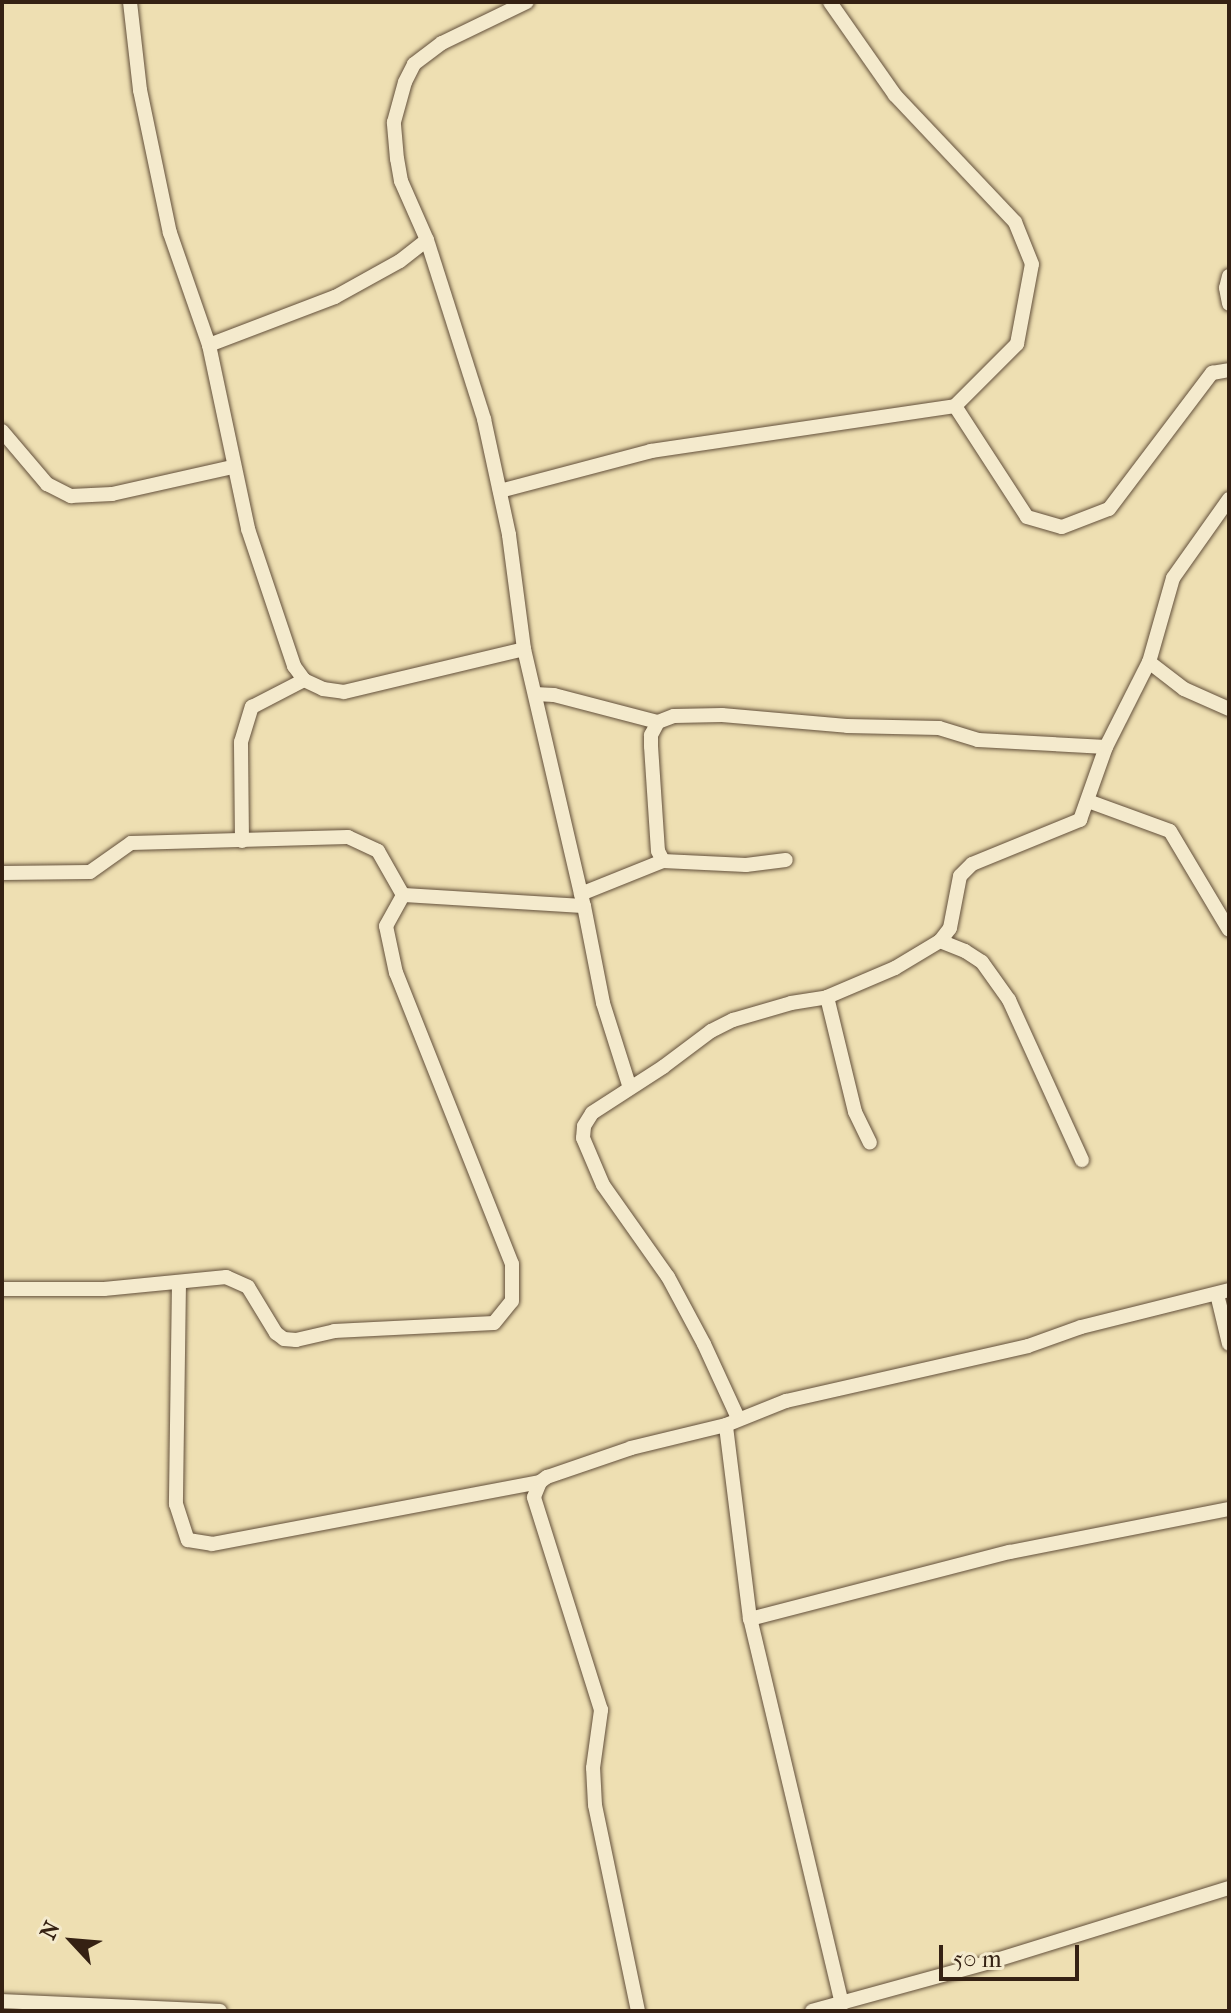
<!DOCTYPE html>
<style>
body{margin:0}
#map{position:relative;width:1231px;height:2013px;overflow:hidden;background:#eedfb2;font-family:"IM FELL French Canon",serif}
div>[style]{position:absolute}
.roads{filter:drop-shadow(0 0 2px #63503b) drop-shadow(0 0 2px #63503b)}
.minor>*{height:14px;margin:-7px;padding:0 7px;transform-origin:7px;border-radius:7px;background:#f4eacd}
span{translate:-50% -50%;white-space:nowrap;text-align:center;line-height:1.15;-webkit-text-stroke:6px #f4eacd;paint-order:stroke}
.frame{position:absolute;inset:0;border:4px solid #352113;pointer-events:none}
.north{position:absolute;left:32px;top:1901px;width:80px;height:80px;-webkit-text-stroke:6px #f4eacd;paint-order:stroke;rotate:296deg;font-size:22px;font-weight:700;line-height:32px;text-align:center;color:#352113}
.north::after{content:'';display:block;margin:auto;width:28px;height:36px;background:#352113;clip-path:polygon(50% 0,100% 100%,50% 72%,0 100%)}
.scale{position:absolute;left:939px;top:1945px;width:140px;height:36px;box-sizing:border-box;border:4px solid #352113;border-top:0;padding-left:10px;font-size:24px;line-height:28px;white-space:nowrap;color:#352113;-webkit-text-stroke:6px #f4eacd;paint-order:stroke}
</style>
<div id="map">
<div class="roads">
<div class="minor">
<i style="left:130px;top:2px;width:89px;rotate:83.5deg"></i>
<i style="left:140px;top:90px;width:146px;rotate:78.2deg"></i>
<i style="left:170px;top:233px;width:119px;rotate:70.8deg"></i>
<i style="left:209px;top:345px;width:188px;rotate:78deg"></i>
<i style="left:248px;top:529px;width:145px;rotate:71.4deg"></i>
<i style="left:294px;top:666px;width:17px;rotate:54deg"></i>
<i style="left:304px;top:680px;width:21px;rotate:25deg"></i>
<i style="left:323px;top:689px;width:21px;rotate:8deg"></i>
<i style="left:344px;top:692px;width:185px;rotate:-13.4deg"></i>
<i style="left:427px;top:240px;width:188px;rotate:72.3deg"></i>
<i style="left:484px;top:419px;width:119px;rotate:77.8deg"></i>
<i style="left:509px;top:535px;width:115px;rotate:82.5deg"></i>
<i style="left:524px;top:649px;width:264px;rotate:76.9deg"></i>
<i style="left:584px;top:906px;width:99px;rotate:78.9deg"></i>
<i style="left:603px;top:1003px;width:89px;rotate:72.4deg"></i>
<i style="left:1229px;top:276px;width:12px;rotate:104deg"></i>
<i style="left:1226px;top:288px;width:16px;rotate:79deg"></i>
<i style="left:209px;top:345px;width:135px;rotate:-20.9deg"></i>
<i style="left:335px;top:297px;width:74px;rotate:-29deg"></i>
<i style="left:400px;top:261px;width:34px;rotate:-38deg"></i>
<i style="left:427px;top:240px;width:64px;rotate:-113.8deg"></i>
<i style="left:401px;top:181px;width:22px;rotate:-100deg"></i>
<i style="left:397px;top:159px;width:37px;rotate:-95deg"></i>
<i style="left:394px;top:122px;width:41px;rotate:-74.6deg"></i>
<i style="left:405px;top:82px;width:20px;rotate:-63deg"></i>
<i style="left:414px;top:64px;width:35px;rotate:-37deg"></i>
<i style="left:442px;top:43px;width:94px;rotate:-25.8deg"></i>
<i style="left:955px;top:406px;width:132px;rotate:57deg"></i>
<i style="left:1027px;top:517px;width:36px;rotate:16deg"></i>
<i style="left:1062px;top:527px;width:50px;rotate:-21deg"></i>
<i style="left:1109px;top:509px;width:171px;rotate:-52.9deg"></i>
<i style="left:1212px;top:373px;width:17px;rotate:-10deg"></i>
<i style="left:2px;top:431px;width:70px;rotate:49.7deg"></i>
<i style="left:47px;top:484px;width:27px;rotate:27deg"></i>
<i style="left:71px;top:496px;width:41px;rotate:-2.8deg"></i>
<i style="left:112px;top:494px;width:124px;rotate:-12.6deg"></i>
<i style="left:500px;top:491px;width:156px;rotate:-14.8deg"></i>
<i style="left:651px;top:451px;width:307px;rotate:-8.4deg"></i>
<i style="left:955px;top:406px;width:88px;rotate:-45deg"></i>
<i style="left:1017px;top:344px;width:81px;rotate:-79.4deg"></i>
<i style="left:1032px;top:264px;width:45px;rotate:-112deg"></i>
<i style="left:1015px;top:222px;width:175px;rotate:-133.4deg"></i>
<i style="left:895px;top:95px;width:113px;rotate:-125deg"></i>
<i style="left:1229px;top:499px;width:97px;rotate:125.3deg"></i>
<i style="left:1173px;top:578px;width:87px;rotate:105.9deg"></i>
<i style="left:1149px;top:662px;width:44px;rotate:37.6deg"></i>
<i style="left:1184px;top:689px;width:49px;rotate:24deg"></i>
<i style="left:535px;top:694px;width:19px;rotate:3deg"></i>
<i style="left:554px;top:695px;width:107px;rotate:14.6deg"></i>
<i style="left:658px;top:722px;width:17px;rotate:-21deg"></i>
<i style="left:674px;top:716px;width:48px;rotate:-1.2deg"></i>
<i style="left:722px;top:715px;width:125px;rotate:5deg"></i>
<i style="left:847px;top:726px;width:92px;rotate:1.2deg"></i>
<i style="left:939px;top:728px;width:41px;rotate:17.1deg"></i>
<i style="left:978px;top:740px;width:128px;rotate:3.1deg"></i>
<i style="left:658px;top:722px;width:15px;rotate:118deg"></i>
<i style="left:651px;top:735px;width:11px;rotate:90deg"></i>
<i style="left:651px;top:746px;width:105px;rotate:86.2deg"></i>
<i style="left:658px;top:851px;width:11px;rotate:63deg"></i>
<i style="left:663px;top:861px;width:83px;rotate:2.8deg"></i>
<i style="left:746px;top:865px;width:40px;rotate:-7.1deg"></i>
<i style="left:1088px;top:801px;width:87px;rotate:20.1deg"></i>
<i style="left:1170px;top:831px;width:115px;rotate:59.2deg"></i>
<i style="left:242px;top:841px;width:99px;rotate:-90.6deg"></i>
<i style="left:241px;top:742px;width:37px;rotate:-73deg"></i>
<i style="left:252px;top:707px;width:59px;rotate:-27.4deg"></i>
<i style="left:2px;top:873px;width:88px;rotate:-0.7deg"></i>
<i style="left:90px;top:872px;width:50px;rotate:-35.3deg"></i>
<i style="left:131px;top:843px;width:217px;rotate:-1.6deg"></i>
<i style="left:348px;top:837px;width:33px;rotate:25deg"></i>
<i style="left:378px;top:851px;width:51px;rotate:60.4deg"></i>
<i style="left:581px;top:894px;width:88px;rotate:-21.9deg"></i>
<i style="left:940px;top:941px;width:27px;rotate:22deg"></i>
<i style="left:965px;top:951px;width:20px;rotate:33deg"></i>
<i style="left:982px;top:962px;width:47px;rotate:54.6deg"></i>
<i style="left:1009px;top:1000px;width:176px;rotate:65.5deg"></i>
<i style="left:827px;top:997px;width:118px;rotate:76.3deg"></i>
<i style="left:855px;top:1112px;width:34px;rotate:64deg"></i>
<i style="left:179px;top:1282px;width:222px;rotate:90.8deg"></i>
<i style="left:176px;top:1504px;width:38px;rotate:72deg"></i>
<i style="left:188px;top:1540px;width:24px;rotate:9deg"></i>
<i style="left:212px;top:1544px;width:334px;rotate:-10.7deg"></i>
<i style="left:2px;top:1289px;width:102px"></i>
<i style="left:104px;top:1289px;width:123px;rotate:-5.6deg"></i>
<i style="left:226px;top:1277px;width:24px;rotate:24deg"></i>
<i style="left:248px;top:1287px;width:54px;rotate:58.7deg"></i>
<i style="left:276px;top:1333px;width:10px;rotate:37deg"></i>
<i style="left:284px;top:1339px;width:12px;rotate:5deg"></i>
<i style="left:296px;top:1340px;width:39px;rotate:-13deg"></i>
<i style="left:334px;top:1331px;width:160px;rotate:-2.9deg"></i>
<i style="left:494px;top:1323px;width:28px;rotate:-51deg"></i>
<i style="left:512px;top:1301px;width:37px;rotate:-90deg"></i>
<i style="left:512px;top:1264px;width:313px;rotate:-111.7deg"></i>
<i style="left:396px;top:973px;width:48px;rotate:-102deg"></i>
<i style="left:386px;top:926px;width:35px;rotate:-61deg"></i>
<i style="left:403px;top:895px;width:181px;rotate:3.5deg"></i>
<i style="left:1217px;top:1294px;width:51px;rotate:76.5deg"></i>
<i style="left:738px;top:1418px;width:81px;rotate:-114.7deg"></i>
<i style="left:704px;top:1344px;width:76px;rotate:-118.2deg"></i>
<i style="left:668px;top:1277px;width:113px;rotate:-125.2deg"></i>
<i style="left:603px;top:1185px;width:51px;rotate:-113.1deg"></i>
<i style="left:583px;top:1138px;width:12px;rotate:-85deg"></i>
<i style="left:584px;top:1126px;width:15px;rotate:-58deg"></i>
<i style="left:592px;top:1113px;width:85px;rotate:-32.9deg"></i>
<i style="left:663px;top:1067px;width:60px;rotate:-36.9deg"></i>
<i style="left:711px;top:1031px;width:25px;rotate:-27deg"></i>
<i style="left:733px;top:1020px;width:60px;rotate:-16.3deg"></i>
<i style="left:791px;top:1003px;width:36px;rotate:-9deg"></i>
<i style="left:827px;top:997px;width:74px;rotate:-23.1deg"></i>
<i style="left:895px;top:968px;width:52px;rotate:-31deg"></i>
<i style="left:940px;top:941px;width:16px;rotate:-52deg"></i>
<i style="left:950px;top:928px;width:53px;rotate:-79.1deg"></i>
<i style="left:960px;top:876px;width:17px;rotate:-45deg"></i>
<i style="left:972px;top:864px;width:117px;rotate:-22.2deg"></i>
<i style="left:1080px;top:820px;width:77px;rotate:-70.4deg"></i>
<i style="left:1106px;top:747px;width:95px;rotate:-63.2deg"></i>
<i style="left:750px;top:1619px;width:268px;rotate:-14.5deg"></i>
<i style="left:1010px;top:1552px;width:223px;rotate:-11.1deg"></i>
<i style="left:2px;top:2001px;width:218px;rotate:2.6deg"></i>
<i style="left:842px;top:2004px;width:396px;rotate:-103.4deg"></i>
<i style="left:750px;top:1619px;width:195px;rotate:-97.1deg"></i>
<i style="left:726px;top:1425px;width:65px;rotate:-21.8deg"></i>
<i style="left:786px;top:1401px;width:248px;rotate:-12.8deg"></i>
<i style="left:1028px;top:1346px;width:56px;rotate:-19.7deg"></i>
<i style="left:1081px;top:1327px;width:153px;rotate:-14deg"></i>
<i style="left:638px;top:2011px;width:210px;rotate:-101.8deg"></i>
<i style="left:595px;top:1805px;width:37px;rotate:-93deg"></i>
<i style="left:593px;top:1768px;width:59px;rotate:-82.1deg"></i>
<i style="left:601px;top:1710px;width:223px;rotate:-107.5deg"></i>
<i style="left:534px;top:1497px;width:16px;rotate:-68deg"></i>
<i style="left:540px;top:1482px;width:9px;rotate:-36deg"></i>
<i style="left:547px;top:1477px;width:89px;rotate:-19deg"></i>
<i style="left:631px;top:1448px;width:98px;rotate:-13.6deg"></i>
<i style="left:812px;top:2011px;width:188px;rotate:-15.4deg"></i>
<i style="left:993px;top:1961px;width:247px;rotate:-17.2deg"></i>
</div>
</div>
<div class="frame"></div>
<div class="north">N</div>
<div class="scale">50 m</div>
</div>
